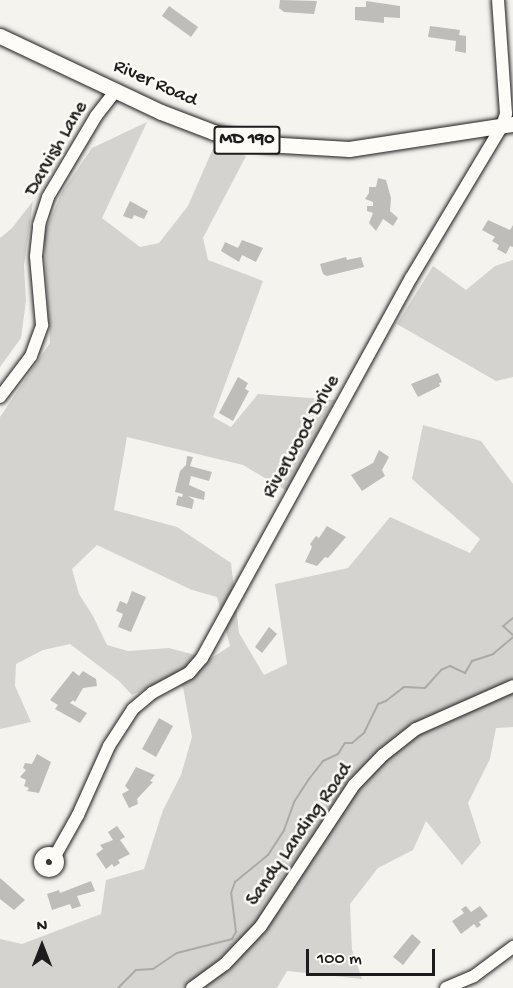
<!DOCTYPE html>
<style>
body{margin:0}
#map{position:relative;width:513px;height:988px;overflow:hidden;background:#f4f3ee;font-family:"Gochi Hand",sans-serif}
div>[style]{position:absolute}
.green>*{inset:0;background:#d4d3cf}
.stream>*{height:2px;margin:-1px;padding:0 1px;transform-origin:1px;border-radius:1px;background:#abaaa6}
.building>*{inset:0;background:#bebdba}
.roads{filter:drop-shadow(0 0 2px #1c1c1c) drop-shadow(0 0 2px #1c1c1c)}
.minor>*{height:12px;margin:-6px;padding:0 6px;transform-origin:6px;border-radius:6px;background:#fdfcf7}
.minor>.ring{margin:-6px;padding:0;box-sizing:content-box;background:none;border:12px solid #fdfcf7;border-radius:50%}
.major>*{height:15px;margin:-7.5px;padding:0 7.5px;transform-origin:7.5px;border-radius:7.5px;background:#fdfcf7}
span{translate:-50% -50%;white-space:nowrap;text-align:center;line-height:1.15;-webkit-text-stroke:5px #fdfcf7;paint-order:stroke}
.shield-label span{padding:2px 4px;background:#fdfcf7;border:2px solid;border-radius:4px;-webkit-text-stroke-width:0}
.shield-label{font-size:18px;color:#1c1c1c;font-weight:700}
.street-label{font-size:20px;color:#1c1c1c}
.north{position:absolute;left:12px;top:916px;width:60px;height:60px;-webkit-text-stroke:4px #fdfcf7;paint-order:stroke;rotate:0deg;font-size:16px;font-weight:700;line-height:24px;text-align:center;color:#1c1c1c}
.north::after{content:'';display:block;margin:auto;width:21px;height:27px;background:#1c1c1c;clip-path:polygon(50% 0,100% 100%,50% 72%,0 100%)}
.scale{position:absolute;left:306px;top:949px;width:129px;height:27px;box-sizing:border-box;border:3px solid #1c1c1c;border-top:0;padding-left:8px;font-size:18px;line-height:21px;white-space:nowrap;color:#1c1c1c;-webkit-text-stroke:4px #fdfcf7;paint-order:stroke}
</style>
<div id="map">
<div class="green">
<i style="clip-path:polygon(evenodd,147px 122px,102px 218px,140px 247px,159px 243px,188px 206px,215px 144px,246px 156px,203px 238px,208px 260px,263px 281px,213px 417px,231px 427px,258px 394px,335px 400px,287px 491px,243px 465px,127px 437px,114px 510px,177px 527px,231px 563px,239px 633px,264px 675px,287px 664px,275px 584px,348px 568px,390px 517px,470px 553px,480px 539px,412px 479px,423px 425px,481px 441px,513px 484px,513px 727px,496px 728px,490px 759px,468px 803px,481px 843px,462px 865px,426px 821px,413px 850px,378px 868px,350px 904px,352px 950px,362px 979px,287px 971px,277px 988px,0 988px,0 939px,22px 944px,101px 914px,106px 880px,144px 869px,163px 810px,181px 775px,192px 737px,183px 687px,168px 678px,132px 695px,119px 681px,70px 644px,43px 650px,16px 664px,15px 686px,31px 722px,0 729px,0 417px,50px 343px,44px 234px,62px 192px,92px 148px,147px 122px,97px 545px,192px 590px,217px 597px,230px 646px,210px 659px,169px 648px,128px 651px,107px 645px,93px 616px,79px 594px,72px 569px,97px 545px)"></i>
<i style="clip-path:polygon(33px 201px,24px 266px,26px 301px,21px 338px,0 367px,0 238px,12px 228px)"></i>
<i style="clip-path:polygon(513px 260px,513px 377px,496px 381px,397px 324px,433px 266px,466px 290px,495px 266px)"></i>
</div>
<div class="stream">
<i style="left:513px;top:618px;width:13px;rotate:141deg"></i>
<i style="left:503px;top:626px;width:13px;rotate:42deg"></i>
<i style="left:118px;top:988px;width:25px;rotate:-45deg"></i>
<i style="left:136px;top:970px;width:17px;rotate:-3deg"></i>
<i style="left:153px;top:969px;width:29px;rotate:-34deg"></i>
<i style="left:177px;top:953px;width:57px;rotate:-14.3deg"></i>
<i style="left:232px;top:939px;width:8px;rotate:-60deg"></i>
<i style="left:236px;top:932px;width:39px;rotate:-97deg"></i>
<i style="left:231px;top:893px;width:12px;rotate:-70deg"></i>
<i style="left:235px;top:882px;width:43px;rotate:-39.3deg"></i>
<i style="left:268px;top:855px;width:30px;rotate:-57deg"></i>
<i style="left:284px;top:830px;width:30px;rotate:-70deg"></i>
<i style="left:294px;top:802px;width:27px;rotate:-57deg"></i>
<i style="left:309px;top:779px;width:23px;rotate:-52deg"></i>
<i style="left:323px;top:761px;width:17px;rotate:-25deg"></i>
<i style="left:338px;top:754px;width:13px;rotate:-58deg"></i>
<i style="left:345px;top:743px;width:7px"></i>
<i style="left:352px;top:743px;width:16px;rotate:-40deg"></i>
<i style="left:364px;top:733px;width:32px;rotate:-64deg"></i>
<i style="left:378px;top:704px;width:9px;rotate:-21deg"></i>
<i style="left:386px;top:701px;width:23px;rotate:-38deg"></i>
<i style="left:404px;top:687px;width:21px;rotate:3deg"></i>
<i style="left:425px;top:688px;width:24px;rotate:-48deg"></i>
<i style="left:441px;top:670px;width:10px;rotate:-24deg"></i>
<i style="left:450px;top:666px;width:17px;rotate:25deg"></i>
<i style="left:465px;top:673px;width:14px;rotate:-60deg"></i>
<i style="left:472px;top:661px;width:22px;rotate:-18deg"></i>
<i style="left:493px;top:654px;width:26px;rotate:-40deg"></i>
</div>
<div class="building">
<i style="clip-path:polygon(280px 0,317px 1px,314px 14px,284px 12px,279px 8px)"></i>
<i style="clip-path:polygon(366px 1px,400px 6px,400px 18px,384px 17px,384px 23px,355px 20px,355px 7px,366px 7px)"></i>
<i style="clip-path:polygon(169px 6px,198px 27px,191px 37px,162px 16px)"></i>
<i style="clip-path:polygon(430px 26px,460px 30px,459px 35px,466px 36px,466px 53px,455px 51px,456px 41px,428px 37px)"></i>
<i style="clip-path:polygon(378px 178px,386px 180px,391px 198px,390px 211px,398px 218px,393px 226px,383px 219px,376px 231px,369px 223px,373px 213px,367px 211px,367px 206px,373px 206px,373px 202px,365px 199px,369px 193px,369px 187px,376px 187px)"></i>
<i style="clip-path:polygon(130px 201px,148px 211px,144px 219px,134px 215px,132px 219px,123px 216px)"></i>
<i style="clip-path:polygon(488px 220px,510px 230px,513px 225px,513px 247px,510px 246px,506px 254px,497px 249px,499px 245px,492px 241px,495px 237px,482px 230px)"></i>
<i style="clip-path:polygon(242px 240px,263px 248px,256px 262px,242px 255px,239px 262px,221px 251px,225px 242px,238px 248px)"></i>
<i style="clip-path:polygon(346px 257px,347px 260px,361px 257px,364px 267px,327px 276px,323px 274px,320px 264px)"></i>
<i style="clip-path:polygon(438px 373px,442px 382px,439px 383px,440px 386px,418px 397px,411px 384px)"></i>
<i style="clip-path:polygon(238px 377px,248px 383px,245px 389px,249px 391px,233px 421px,219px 413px)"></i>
<i style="clip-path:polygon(379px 450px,389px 457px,382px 470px,385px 476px,362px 491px,351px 475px,373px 463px)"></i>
<i style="clip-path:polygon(187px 456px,193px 457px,190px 466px,212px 472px,209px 481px,191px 476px,189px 485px,205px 492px,204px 500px,188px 496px,194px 500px,192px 509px,176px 505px,178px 496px,182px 497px,183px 494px,175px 492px,180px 471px,186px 465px)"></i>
<i style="clip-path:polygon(327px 526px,346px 537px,328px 558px,325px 557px,317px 566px,305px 562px,312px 547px,310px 544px,316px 536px,319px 538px)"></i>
<i style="clip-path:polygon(132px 591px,146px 597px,131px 632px,118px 627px,123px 614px,116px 611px,120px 601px,127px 604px)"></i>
<i style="clip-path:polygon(269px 627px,277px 634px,262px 653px,255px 647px)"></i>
<i style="clip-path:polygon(73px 671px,79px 676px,83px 671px,96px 679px,97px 686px,83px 688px,75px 702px,73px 700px,70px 703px,87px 713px,80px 723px,55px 709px,58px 705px,50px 700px)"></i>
<i style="clip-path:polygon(159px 718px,173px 726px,156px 757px,142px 749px)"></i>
<i style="clip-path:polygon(37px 754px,51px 762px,39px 793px,27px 791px,29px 788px,24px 786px,26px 780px,20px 777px,26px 770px,23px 768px,25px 763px,32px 764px)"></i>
<i style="clip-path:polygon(136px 767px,155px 775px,150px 781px,153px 782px,137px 799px,138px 804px,129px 808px,122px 794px,129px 790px,125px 786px)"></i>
<i style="clip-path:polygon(117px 826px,125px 837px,120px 840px,130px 854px,118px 860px,120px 863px,114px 867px,112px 864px,106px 869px,96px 854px,103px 849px,100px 845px,113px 840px,108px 832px)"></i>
<i style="clip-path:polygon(0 878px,25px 900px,14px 910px,0 899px)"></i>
<i style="clip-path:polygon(91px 881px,95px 891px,77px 896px,81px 906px,72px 909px,70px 904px,52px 910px,47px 894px,59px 890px,60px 893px)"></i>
<i style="clip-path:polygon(466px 906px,471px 912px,480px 906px,488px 916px,479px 922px,481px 925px,477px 928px,474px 924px,461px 934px,452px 921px,464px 913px,461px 909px)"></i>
<i style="clip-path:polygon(412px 934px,421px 942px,403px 965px,393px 957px)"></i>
</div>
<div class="roads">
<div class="minor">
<i style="left:0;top:397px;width:51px;rotate:-52.9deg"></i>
<i style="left:31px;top:356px;width:33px;rotate:-70deg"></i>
<i style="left:42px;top:325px;width:69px;rotate:-95deg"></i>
<i style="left:36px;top:256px;width:31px;rotate:-84deg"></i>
<i style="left:39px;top:225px;width:29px;rotate:-72deg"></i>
<i style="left:48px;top:197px;width:94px;rotate:-59.3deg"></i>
<i style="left:96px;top:116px;width:33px;rotate:-52deg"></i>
<i class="ring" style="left:40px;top:853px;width:6px;height:6px"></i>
<i style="left:55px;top:856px;width:47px;rotate:-60.7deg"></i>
<i style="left:78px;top:815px;width:76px;rotate:-65.8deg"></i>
<i style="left:109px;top:746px;width:44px;rotate:-57deg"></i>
<i style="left:133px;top:709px;width:25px;rotate:-40deg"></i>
<i style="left:152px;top:693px;width:42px;rotate:-28.4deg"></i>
<i style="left:189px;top:673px;width:20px;rotate:-49deg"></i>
<i style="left:202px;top:658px;width:434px;rotate:-61.2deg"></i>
<i style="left:411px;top:278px;width:177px;rotate:-59.1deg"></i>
<i style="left:502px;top:126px;width:13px;rotate:-72deg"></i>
<i style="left:506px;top:114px;width:114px;rotate:-94deg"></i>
<i style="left:192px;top:988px;width:41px;rotate:-36deg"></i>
<i style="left:225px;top:964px;width:52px;rotate:-46.5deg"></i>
<i style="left:261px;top:926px;width:169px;rotate:-56.6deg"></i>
<i style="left:354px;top:785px;width:42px;rotate:-46deg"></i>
<i style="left:383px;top:755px;width:42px;rotate:-38.2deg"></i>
<i style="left:416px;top:729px;width:106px;rotate:-23.9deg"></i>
<i style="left:446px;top:988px;width:30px;rotate:-23deg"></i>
<i style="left:474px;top:976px;width:49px;rotate:-36.6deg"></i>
</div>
<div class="major">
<i style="left:0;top:36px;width:178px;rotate:25.3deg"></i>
<i style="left:161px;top:112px;width:56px;rotate:21deg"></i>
<i style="left:213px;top:132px;width:53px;rotate:13deg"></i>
<i style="left:265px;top:144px;width:84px;rotate:3.4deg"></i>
<i style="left:349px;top:149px;width:166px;rotate:-8.7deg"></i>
</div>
</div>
<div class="shield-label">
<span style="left:247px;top:140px">MD 190</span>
</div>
<div class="street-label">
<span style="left:155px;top:84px;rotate:24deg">River Road</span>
<span style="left:57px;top:149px;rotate:-60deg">Darvish Lane</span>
<span style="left:302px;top:437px;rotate:-61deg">Riverwood Drive</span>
<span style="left:300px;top:835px;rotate:-55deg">Sandy Landing Road</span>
</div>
<div class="north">N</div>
<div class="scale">100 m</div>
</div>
